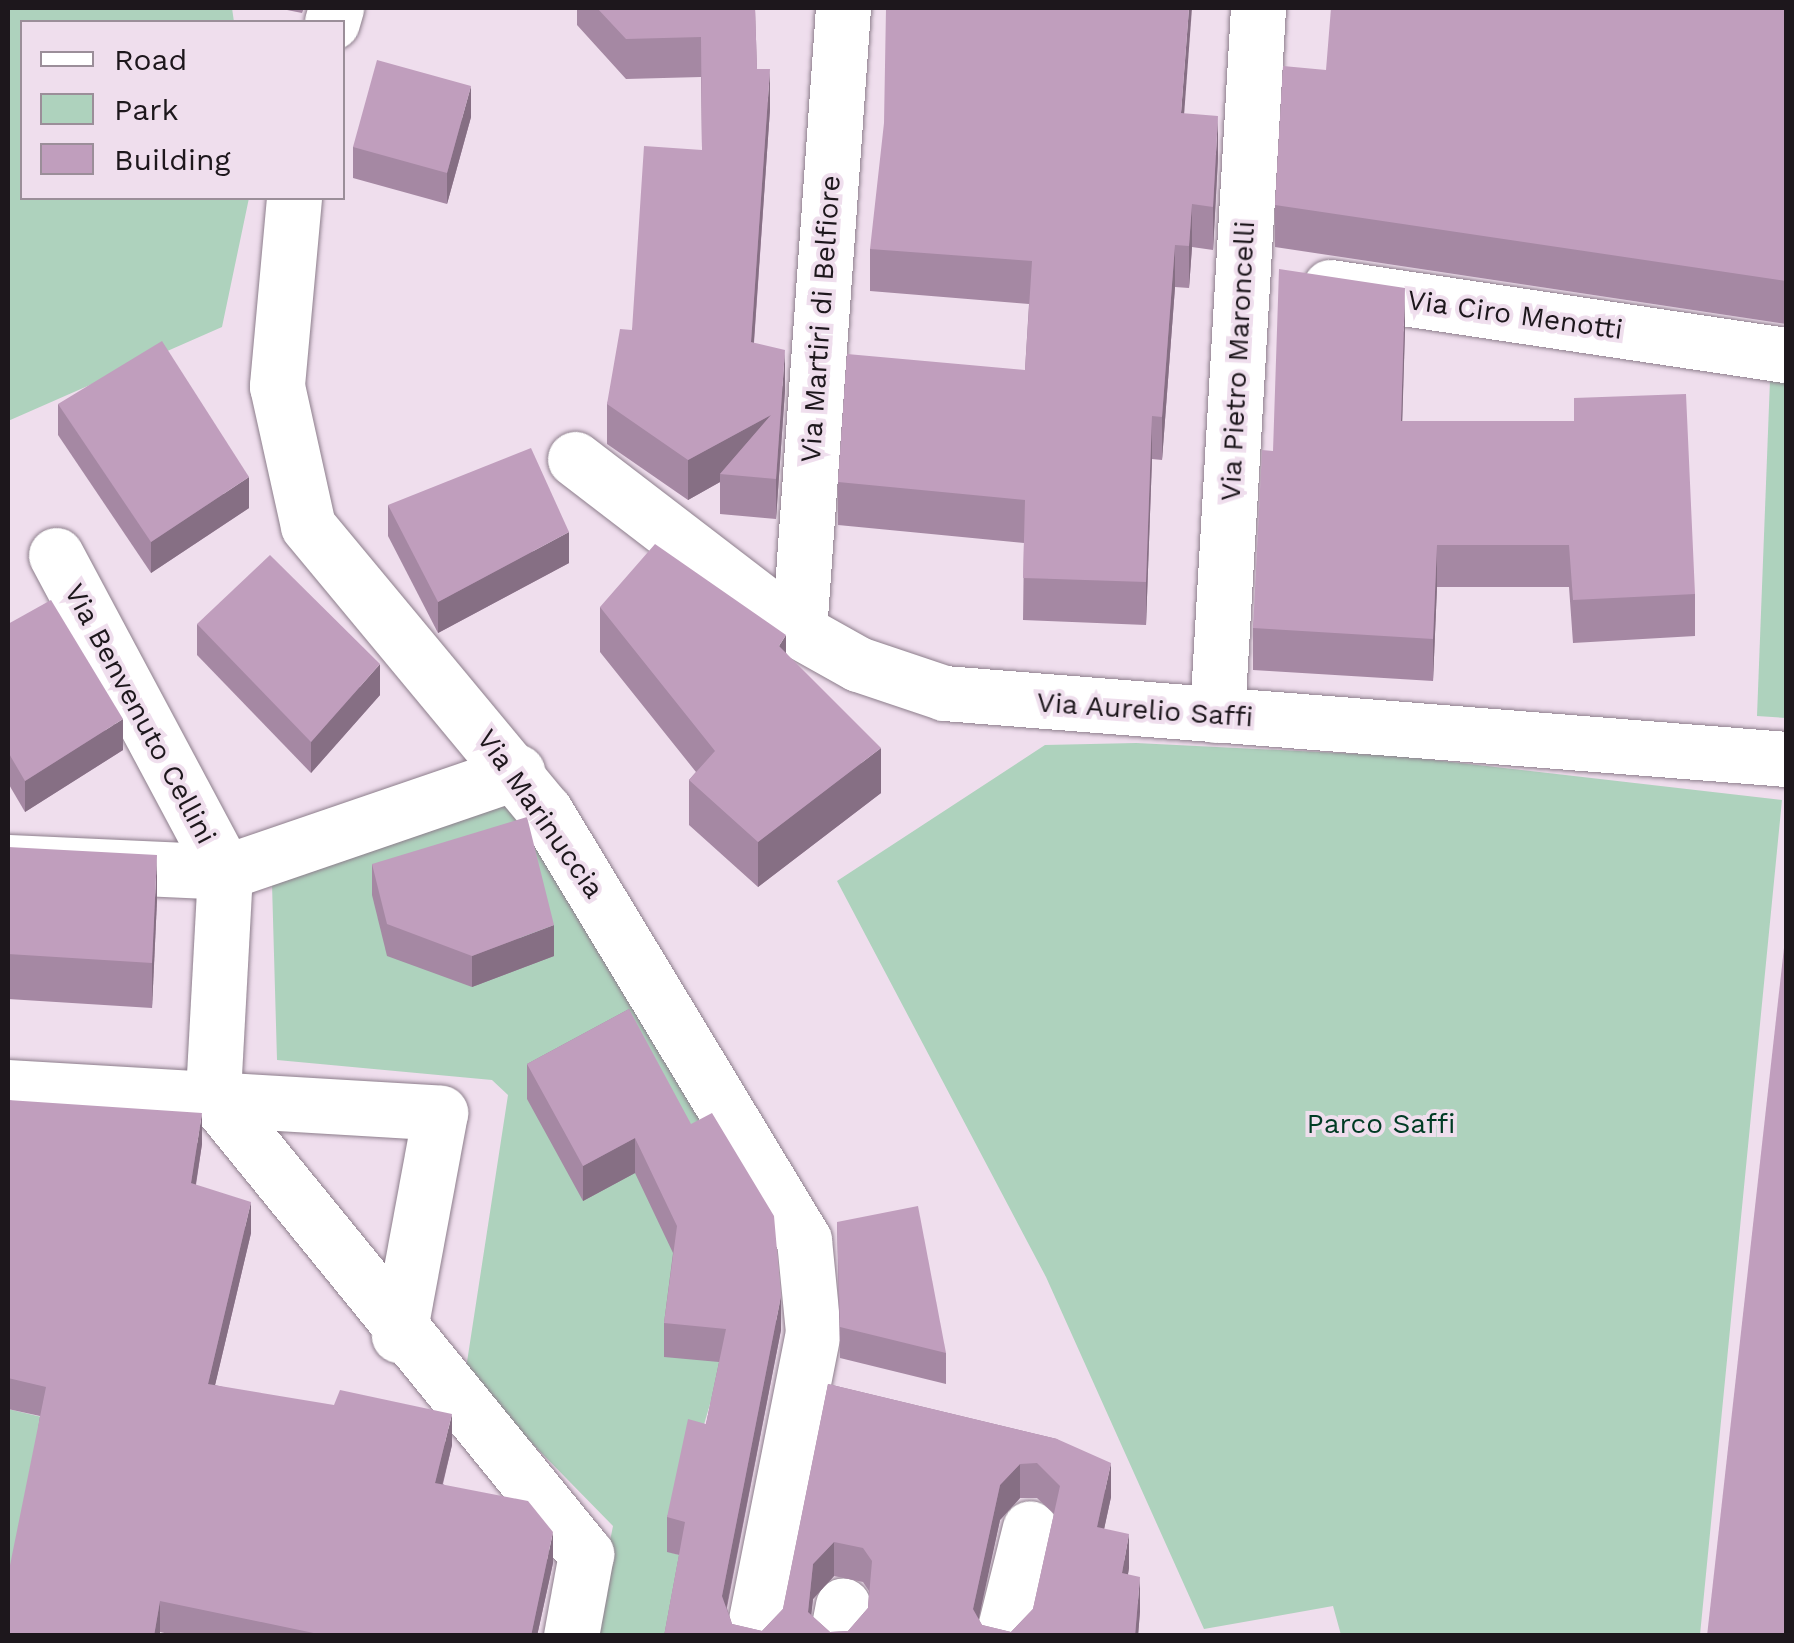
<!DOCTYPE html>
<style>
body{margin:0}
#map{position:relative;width:1794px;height:1643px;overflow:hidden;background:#efdeed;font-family:"Work Sans",sans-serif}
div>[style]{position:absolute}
.green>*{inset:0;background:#aed2bd}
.roads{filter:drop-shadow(0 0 2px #8d7e8c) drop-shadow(0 0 2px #8d7e8c)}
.minor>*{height:55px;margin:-27.5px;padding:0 27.5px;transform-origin:27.5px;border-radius:27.5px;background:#fff}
.wall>*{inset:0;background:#a588a3}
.shaded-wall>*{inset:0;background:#866f84}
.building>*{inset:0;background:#c09ebd}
span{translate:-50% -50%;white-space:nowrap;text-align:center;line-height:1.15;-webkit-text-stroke:8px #efdeed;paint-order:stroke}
.street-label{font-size:28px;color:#1d171c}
.park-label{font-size:28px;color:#003b24}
.frame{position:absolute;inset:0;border:10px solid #1d171c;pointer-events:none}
.legend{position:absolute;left:20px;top:20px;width:325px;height:180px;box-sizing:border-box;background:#efdeed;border:2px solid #9b8e99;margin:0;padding:12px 18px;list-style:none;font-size:30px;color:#1d171c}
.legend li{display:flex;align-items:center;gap:20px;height:50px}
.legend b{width:50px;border:2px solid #9b8e99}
</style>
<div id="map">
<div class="green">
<i style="clip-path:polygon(8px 8px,232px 8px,234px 22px,22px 22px,22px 198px,249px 198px,222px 327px,8px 421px)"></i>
<i style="clip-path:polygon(1770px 380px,1786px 382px,1786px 718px,1757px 716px)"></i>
<i style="clip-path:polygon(1136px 743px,1399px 756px,1782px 800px,1700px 1635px,1341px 1635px,1333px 1606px,1204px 1629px,1046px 1277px,837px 881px,1045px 745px)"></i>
<i style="clip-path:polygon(520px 795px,723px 1142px,694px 1206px,722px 1363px,667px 1551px,685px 1557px,669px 1635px,591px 1635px,613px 1526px,465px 1375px,508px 1095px,492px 1080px,277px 1060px,272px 884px)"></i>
<i style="clip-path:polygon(8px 1409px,46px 1418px,8px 1606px)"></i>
</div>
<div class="roads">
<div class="minor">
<i style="left:332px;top:22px;width:15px;rotate:-74deg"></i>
<i style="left:294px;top:198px;width:189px;rotate:95.2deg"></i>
<i style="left:277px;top:386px;width:143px;rotate:77.5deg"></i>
<i style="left:308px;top:526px;width:371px;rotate:50.3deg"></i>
<i style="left:545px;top:811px;width:501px;rotate:58.88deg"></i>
<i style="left:804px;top:1240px;width:92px;rotate:84.4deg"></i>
<i style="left:813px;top:1332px;width:310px;rotate:101.2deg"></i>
<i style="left:1330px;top:287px;width:461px;rotate:8.5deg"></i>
<i style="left:575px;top:459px;width:282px;rotate:37.5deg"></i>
<i style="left:799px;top:631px;width:68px;rotate:29.2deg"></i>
<i style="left:858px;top:664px;width:91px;rotate:18.6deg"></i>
<i style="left:944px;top:693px;width:845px;rotate:4.48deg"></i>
<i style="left:56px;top:555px;width:359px;rotate:61.9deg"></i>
<i style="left:225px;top:872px;width:224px;rotate:93.1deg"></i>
<i style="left:213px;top:1096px;width:591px;rotate:50.84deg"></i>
<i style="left:586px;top:1554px;width:83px;rotate:100.4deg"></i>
<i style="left:799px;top:631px;width:625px;rotate:-85.96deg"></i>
<i style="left:1217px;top:715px;width:708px;rotate:-86.68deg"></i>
<i style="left:8px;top:862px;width:217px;rotate:2.6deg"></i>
<i style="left:225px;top:872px;width:309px;rotate:-18.9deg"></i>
<i style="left:8px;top:1087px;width:433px;rotate:3.4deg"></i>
<i style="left:440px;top:1113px;width:226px;rotate:100.5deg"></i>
<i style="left:837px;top:1636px;width:31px;rotate:-79deg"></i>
<i style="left:1003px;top:1636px;width:111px;rotate:-76deg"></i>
</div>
</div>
<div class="wall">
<i style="clip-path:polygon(277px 8px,304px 8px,302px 13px)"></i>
<i style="clip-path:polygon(577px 8px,755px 8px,757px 69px,770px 109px,754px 343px,785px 390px,776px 519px,720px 514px,720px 482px,688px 500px,607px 444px,607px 404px,632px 330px,702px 150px,701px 77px,626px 79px,577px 25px)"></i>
<i style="clip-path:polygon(1786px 8px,1786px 324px,1275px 247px,1275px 205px,1326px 70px)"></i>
<i style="clip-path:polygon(1184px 114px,1218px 158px,1213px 250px,1192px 247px,1189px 288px,1175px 287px,1162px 460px,1152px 459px,1146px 625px,1023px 620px,1024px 543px,838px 525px,838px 482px,1025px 370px,1029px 304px,870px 291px,870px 249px)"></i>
<i style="clip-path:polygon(471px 117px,447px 204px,353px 178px,353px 147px)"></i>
<i style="clip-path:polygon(1405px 330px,1402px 421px,1695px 594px,1695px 636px,1573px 643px,1569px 587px,1437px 587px,1433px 681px,1253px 670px,1253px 628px,1273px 451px)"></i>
<i style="clip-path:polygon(58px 404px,249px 508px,151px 573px,58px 435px)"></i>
<i style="clip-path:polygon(388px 505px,569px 563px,438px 633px,388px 536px)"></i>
<i style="clip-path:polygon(600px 607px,786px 653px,881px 793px,758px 887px,689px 825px,689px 780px,696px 772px,600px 652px)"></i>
<i style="clip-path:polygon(8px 624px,123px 750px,25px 812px,8px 783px)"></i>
<i style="clip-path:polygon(197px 624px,380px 695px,311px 773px,197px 655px)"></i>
<i style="clip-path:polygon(8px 847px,157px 900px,152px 1008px,8px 999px)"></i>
<i style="clip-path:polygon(372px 864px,554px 956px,472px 987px,387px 956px,372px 895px)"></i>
<i style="clip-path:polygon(evenodd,629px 1009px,781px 1330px,727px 1608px,732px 1624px,762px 1631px,783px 1609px,828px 1384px,1057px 1439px,1111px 1497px,1104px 1529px,1129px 1568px,1128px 1574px,1140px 1611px,1138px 1636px,664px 1636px,679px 1555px,667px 1552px,667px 1517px,706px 1424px,719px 1362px,664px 1357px,664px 1323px,673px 1253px,635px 1173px,583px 1201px,527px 1099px,527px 1064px,629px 1009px,1020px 1498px,1037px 1498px,1054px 1514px,1033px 1609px,1011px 1632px,982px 1625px,978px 1618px,1000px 1520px,1020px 1498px,629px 1009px,834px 1576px,863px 1582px,869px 1591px,868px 1608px,848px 1631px,830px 1632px,811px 1615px,813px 1599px,834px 1576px)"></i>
<i style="clip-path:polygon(8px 1100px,202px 1144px,196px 1185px,251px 1233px,215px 1385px,452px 1445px,443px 1484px,553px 1563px,537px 1636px,178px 1636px,160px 1632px,160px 1636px,8px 1636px,40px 1416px,8px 1409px)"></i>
<i style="clip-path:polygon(837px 1222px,946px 1353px,946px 1384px,840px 1358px)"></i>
</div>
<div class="shaded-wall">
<i style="clip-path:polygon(1189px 8px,1192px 8px,1181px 156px,1181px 113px)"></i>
<i style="clip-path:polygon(770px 69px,770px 109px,751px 382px,751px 342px)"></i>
<i style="clip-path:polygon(471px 86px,471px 117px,447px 204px,447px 173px)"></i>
<i style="clip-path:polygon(1218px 116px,1218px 158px,1213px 250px,1213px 207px)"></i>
<i style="clip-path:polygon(1192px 204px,1192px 247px,1189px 288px,1189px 246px)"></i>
<i style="clip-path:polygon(1175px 245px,1175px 287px,1162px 460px,1162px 417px)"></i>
<i style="clip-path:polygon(1405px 288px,1405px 330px,1401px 463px,1401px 421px)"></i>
<i style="clip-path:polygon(785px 350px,785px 390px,776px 519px,776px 479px)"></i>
<i style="clip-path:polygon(771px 415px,720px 474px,720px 482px,688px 500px,688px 460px)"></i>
<i style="clip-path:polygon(1152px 416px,1152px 459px,1146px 625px,1146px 582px)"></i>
<i style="clip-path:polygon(249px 477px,249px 508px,151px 573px,151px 542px)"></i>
<i style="clip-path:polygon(569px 532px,569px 563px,438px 633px,438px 602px)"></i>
<i style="clip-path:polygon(1437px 545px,1437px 587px,1433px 681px,1433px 639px)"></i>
<i style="clip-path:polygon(786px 635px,786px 679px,779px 646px)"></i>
<i style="clip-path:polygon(380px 664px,380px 695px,311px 773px,311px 742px)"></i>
<i style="clip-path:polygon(123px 719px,123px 750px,25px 812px,25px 781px)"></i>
<i style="clip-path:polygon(881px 748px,881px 793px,758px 887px,758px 842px)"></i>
<i style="clip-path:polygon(157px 855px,157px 900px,152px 1008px,152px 963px)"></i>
<i style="clip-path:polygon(554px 925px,554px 956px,472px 987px,472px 956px)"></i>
<i style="clip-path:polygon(202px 1113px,202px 1144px,191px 1214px,191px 1183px)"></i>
<i style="clip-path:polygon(635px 1138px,635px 1173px,583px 1201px,583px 1166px)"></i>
<i style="clip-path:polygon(251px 1202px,251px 1233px,208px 1415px,208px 1384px)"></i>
<i style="clip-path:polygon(781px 1296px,781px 1330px,722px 1630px,722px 1596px)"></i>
<i style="clip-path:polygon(452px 1414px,452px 1445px,435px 1514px,435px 1483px)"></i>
<i style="clip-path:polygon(1111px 1463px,1111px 1497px,1097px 1562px,1097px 1527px)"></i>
<i style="clip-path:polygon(1020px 1464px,1020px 1498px,1000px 1520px,975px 1636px,973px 1609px,1000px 1485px)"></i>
<i style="clip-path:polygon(553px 1532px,553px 1563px,537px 1636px,531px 1636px)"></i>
<i style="clip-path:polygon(1129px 1534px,1129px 1568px,1122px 1608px,1122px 1573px)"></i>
<i style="clip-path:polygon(834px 1542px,834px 1576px,813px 1599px,809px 1636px,808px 1612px,813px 1564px)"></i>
<i style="clip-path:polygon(1140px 1577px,1140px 1611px,1138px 1636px,1135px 1636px)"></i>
<i style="clip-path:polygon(160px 1601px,160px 1636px,154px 1636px)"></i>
</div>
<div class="building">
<i style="clip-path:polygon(597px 8px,755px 8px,757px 69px,770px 69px,751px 342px,785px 350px,776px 479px,720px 474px,771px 415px,688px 460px,607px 404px,620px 329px,632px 330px,644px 146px,702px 150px,701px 37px,626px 39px)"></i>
<i style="clip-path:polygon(886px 8px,1189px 8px,1181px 113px,1218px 116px,1213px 207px,1192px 204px,1189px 246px,1175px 245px,1162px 417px,1152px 416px,1146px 582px,1023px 578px,1025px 500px,838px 482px,847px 354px,1025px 370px,1032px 261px,870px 249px,884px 123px)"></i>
<i style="clip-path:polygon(1331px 8px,1786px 8px,1786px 281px,1275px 205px,1283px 66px,1326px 70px)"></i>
<i style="clip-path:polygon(377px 60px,471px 86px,447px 173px,353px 147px)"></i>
<i style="clip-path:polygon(1279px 269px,1405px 288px,1401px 421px,1574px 421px,1574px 398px,1686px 394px,1695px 594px,1573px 600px,1569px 545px,1437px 545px,1433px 639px,1253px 628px,1262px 450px,1273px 451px)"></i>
<i style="clip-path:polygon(162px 341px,249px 477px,151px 542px,58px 404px)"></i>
<i style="clip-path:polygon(531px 448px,569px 532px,438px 602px,388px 505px)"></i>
<i style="clip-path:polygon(655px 544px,786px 635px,779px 646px,881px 748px,758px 842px,689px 780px,715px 751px,600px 607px)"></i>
<i style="clip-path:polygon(270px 555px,380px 664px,311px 742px,197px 624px)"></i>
<i style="clip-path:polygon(51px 600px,123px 719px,25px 781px,8px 752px,8px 624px)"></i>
<i style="clip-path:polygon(527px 817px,554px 925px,472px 956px,387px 924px,372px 864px)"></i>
<i style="clip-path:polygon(8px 847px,157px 855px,152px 963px,8px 954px)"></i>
<i style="clip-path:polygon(1786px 930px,1786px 1636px,1707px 1636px)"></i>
<i style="clip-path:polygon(evenodd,629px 1009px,691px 1124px,712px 1113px,774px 1216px,781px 1296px,722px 1596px,732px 1624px,762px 1631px,783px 1609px,828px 1384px,1057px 1439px,1111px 1463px,1097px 1527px,1129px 1534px,1122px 1573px,1140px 1577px,1135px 1636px,664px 1636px,685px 1522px,667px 1517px,688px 1419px,706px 1424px,726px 1329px,664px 1323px,677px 1226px,635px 1138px,583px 1166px,527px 1064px,629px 1009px,1037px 1463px,1060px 1486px,1033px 1609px,1011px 1632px,982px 1625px,973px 1609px,1000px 1485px,1020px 1464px,1037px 1463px,629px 1009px,834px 1542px,863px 1548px,872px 1561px,868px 1608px,848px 1631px,830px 1632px,808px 1612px,813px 1564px,834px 1542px)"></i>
<i style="clip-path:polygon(8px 1100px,202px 1113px,191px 1183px,251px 1202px,208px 1384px,334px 1405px,340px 1390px,452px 1414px,435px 1483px,528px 1501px,553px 1532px,531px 1636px,328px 1636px,160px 1601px,154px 1636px,8px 1636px,8px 1575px,46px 1387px,8px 1378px)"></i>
<i style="clip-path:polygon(918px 1206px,946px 1353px,840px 1327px,837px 1222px)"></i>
</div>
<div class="street-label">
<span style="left:1515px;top:315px;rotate:8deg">Via Ciro Menotti</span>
<span style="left:821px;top:319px;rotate:-86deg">Via Martiri di Belfiore</span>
<span style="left:1238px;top:361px;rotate:-87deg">Via Pietro Maroncelli</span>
<span style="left:1145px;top:710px;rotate:4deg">Via Aurelio Saffi</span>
<span style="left:140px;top:714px;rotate:62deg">Via Benvenuto Cellini</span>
<span style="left:540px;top:814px;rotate:55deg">Via Marinuccia</span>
</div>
<div class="park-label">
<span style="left:1381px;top:1124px">Parco Saffi</span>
</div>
<div class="frame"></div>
<ul class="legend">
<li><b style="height:12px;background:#fff"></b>Road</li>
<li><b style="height:28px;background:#aed2bd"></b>Park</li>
<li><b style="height:28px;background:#c09ebd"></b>Building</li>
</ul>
</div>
